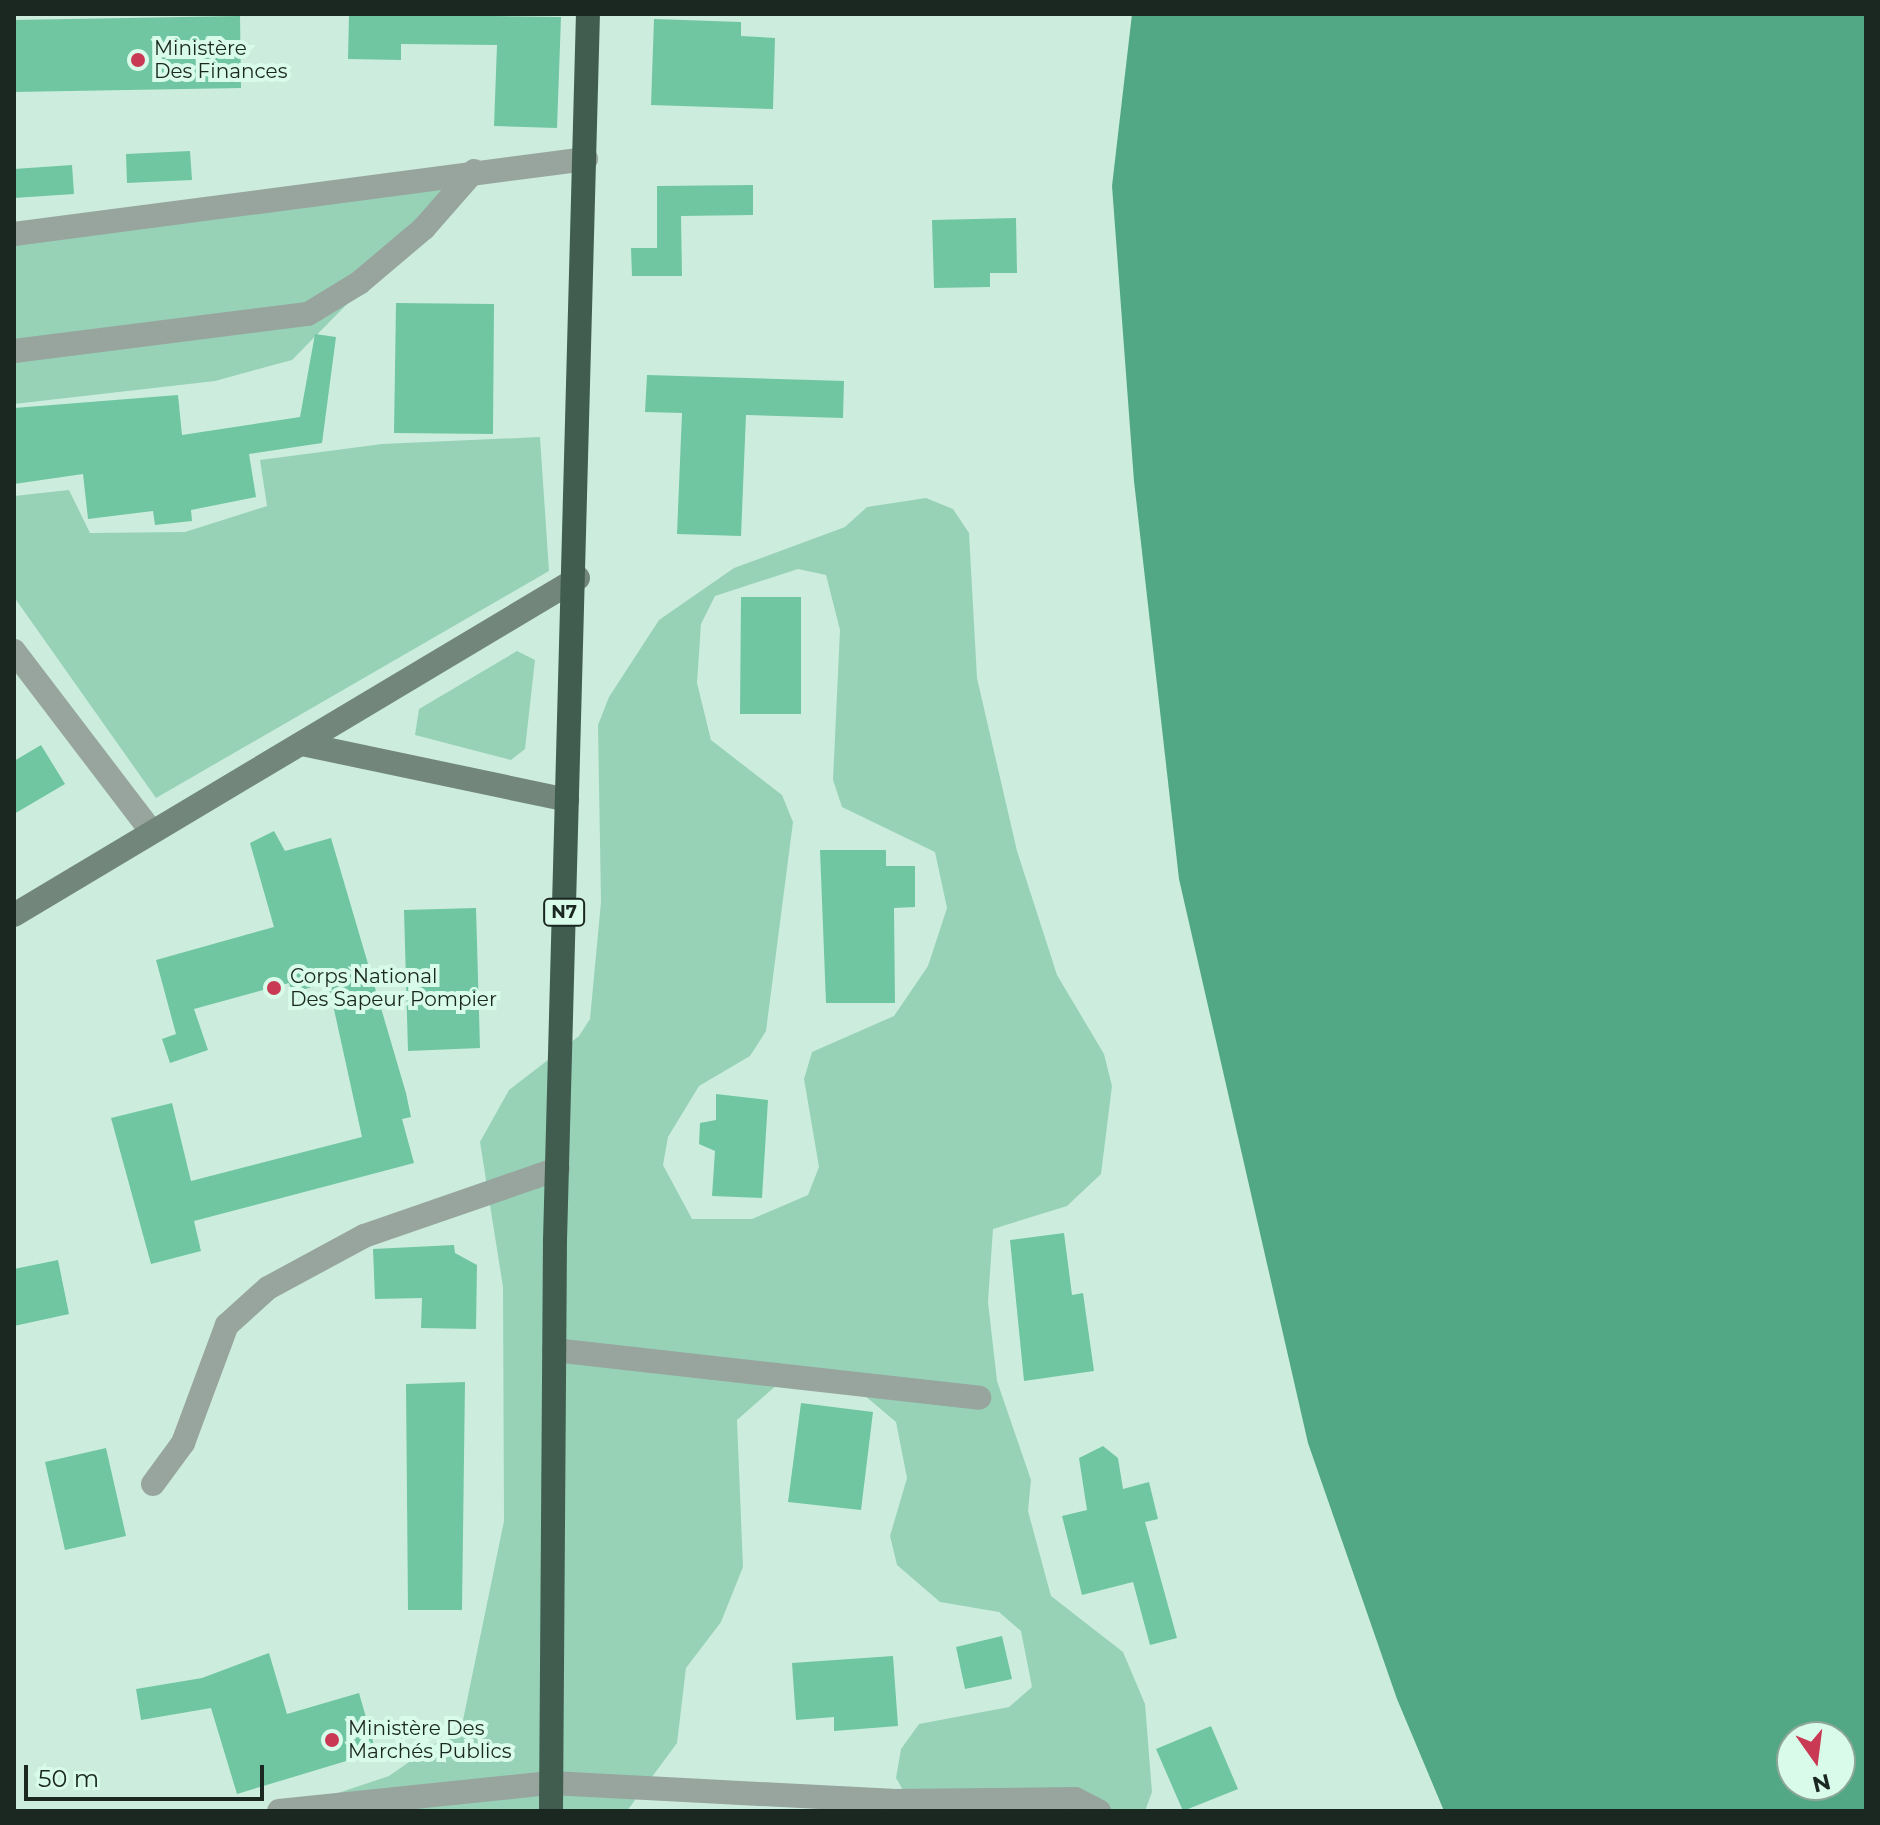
<!DOCTYPE html>
<meta charset="utf-8">
<style>
body{margin:0}
#map{position:relative;width:1880px;height:1825px;overflow:hidden;background:#cceddd;font-family:Montserrat,sans-serif}
div>[style]{position:absolute}
.green>*{inset:0;background:#97d2b7}
.water>*{inset:0;background:#52a884}
.building>*{inset:0;background:#70c6a1}
.street>*{height:24px;margin:-12px;padding:0 12px;transform-origin:12px;border-radius:12px;background:#97a59e}
.secondary>*{height:24px;margin:-12px;padding:0 12px;transform-origin:12px;border-radius:12px;background:#72867c}
.highway>*{height:24px;margin:-12px;padding:0 12px;transform-origin:12px;border-radius:12px;background:#405d50}
.dots>*{width:22px;height:22px;translate:-50% -50%;box-sizing:border-box;border:4px solid #d9fbea;border-radius:50%}
span{translate:-50% -50%;white-space:nowrap;text-align:center;line-height:1.15;-webkit-text-stroke:8px #d9fbea;paint-order:stroke}
.shield-label span{padding:2px 6px;background:#d9fbea;border:2px solid;border-radius:6px;-webkit-text-stroke-width:0}
.shield-label{font-size:18px;color:#1b2721;font-weight:700}
.poi-label{font-size:20px;color:#1b2721}
.left{translate:0 -50%;text-align:left}
.frame{position:absolute;inset:0;border:16px solid #1b2721;pointer-events:none}
.north{position:absolute;left:1776px;top:1721px;width:80px;height:80px;box-sizing:border-box;background:#d9fbea;border:2px solid #8da69a;border-radius:50%;rotate:166deg;font-size:22px;font-weight:700;line-height:32px;text-align:center;color:#1b2721}
.north::after{content:'';display:block;margin:auto;width:28px;height:36px;background:#c93954;clip-path:polygon(50% 0,100% 100%,50% 72%,0 100%)}
.scale{position:absolute;left:24px;top:1765px;width:240px;height:36px;box-sizing:border-box;border:4px solid #1b2721;border-top:0;padding-left:10px;font-size:24px;line-height:28px;white-space:nowrap;color:#1b2721;-webkit-text-stroke:6px #d9fbea;paint-order:stroke}
</style>
<div id="map">
<div class="green">
<i style="clip-path:polygon(475px 174px,292px 360px,215px 381px,14px 404px,14px 239px)"></i>
<i style="clip-path:polygon(540px 437px,549px 571px,156px 798px,14px 597px,14px 496px,69px 490px,90px 533px,185px 532px,267px 506px,260px 460px,382px 444px)"></i>
<i style="clip-path:polygon(evenodd,926px 498px,953px 509px,969px 533px,977px 678px,1017px 851px,1057px 975px,1104px 1054px,1112px 1086px,1101px 1174px,1067px 1206px,993px 1229px,988px 1302px,997px 1381px,1031px 1480px,1028px 1511px,1051px 1596px,1123px 1652px,1145px 1704px,1152px 1792px,1145px 1811px,915px 1811px,896px 1778px,901px 1749px,919px 1724px,1009px 1707px,1032px 1687px,1021px 1631px,999px 1612px,940px 1602px,897px 1565px,890px 1536px,907px 1478px,896px 1422px,838px 1373px,778px 1384px,737px 1420px,743px 1567px,721px 1622px,686px 1668px,677px 1743px,627px 1811px,310px 1811px,335px 1794px,389px 1776px,462px 1725px,504px 1521px,503px 1287px,480px 1142px,509px 1090px,579px 1036px,590px 1019px,601px 902px,598px 725px,609px 697px,659px 620px,734px 568px,845px 527px,867px 507px,926px 498px,798px 569px,826px 575px,840px 630px,833px 780px,842px 807px,935px 852px,947px 908px,928px 966px,894px 1016px,812px 1052px,804px 1079px,819px 1167px,808px 1195px,752px 1219px,692px 1219px,663px 1165px,668px 1137px,699px 1086px,750px 1056px,766px 1031px,793px 822px,782px 795px,711px 740px,697px 683px,701px 624px,715px 596px,798px 569px)"></i>
<i style="clip-path:polygon(517px 651px,535px 660px,525px 749px,511px 760px,415px 735px,419px 709px)"></i>
</div>
<div class="water">
<i style="clip-path:polygon(evenodd,1132px 14px,1866px 14px,1866px 1811px,1444px 1811px,1397px 1699px,1308px 1443px,1179px 879px,1134px 481px,1112px 186px,1132px 14px,1792px 1737px,1840px 1737px,1840px 1785px,1792px 1785px,1792px 1737px)"></i>
</div>
<div class="building">
<i style="clip-path:polygon(349px 14px,561px 17px,557px 128px,494px 126px,497px 45px,401px 44px,401px 60px,348px 59px)"></i>
<i style="clip-path:polygon(240px 16px,241px 88px,14px 92px,14px 20px)"></i>
<i style="clip-path:polygon(654px 19px,741px 22px,741px 36px,775px 38px,773px 109px,651px 105px)"></i>
<i style="clip-path:polygon(190px 151px,192px 180px,127px 183px,126px 154px)"></i>
<i style="clip-path:polygon(72px 165px,74px 194px,14px 198px,14px 169px)"></i>
<i style="clip-path:polygon(753px 185px,753px 215px,681px 216px,682px 276px,632px 276px,631px 248px,657px 248px,657px 186px)"></i>
<i style="clip-path:polygon(1016px 218px,1017px 273px,990px 273px,990px 287px,934px 288px,932px 220px)"></i>
<i style="clip-path:polygon(396px 303px,494px 304px,493px 434px,394px 433px)"></i>
<i style="clip-path:polygon(315px 334px,336px 337px,322px 443px,249px 454px,256px 497px,191px 510px,192px 521px,155px 525px,153px 511px,88px 519px,83px 474px,14px 484px,14px 408px,178px 395px,182px 435px,300px 417px)"></i>
<i style="clip-path:polygon(647px 375px,844px 381px,843px 418px,746px 415px,741px 536px,677px 534px,682px 413px,645px 412px)"></i>
<i style="clip-path:polygon(741px 597px,801px 597px,801px 714px,740px 714px)"></i>
<i style="clip-path:polygon(41px 745px,65px 784px,14px 814px,14px 761px)"></i>
<i style="clip-path:polygon(274px 831px,285px 851px,331px 838px,406px 1093px,411px 1117px,402px 1119px,414px 1163px,194px 1221px,201px 1251px,151px 1264px,111px 1118px,172px 1103px,191px 1181px,362px 1137px,328px 982px,292px 993px,289px 983px,194px 1009px,208px 1050px,170px 1063px,162px 1039px,176px 1034px,156px 960px,274px 927px,250px 843px)"></i>
<i style="clip-path:polygon(820px 850px,886px 850px,886px 866px,915px 866px,915px 907px,894px 908px,895px 1003px,826px 1003px)"></i>
<i style="clip-path:polygon(476px 908px,480px 1048px,408px 1051px,404px 910px)"></i>
<i style="clip-path:polygon(716px 1094px,768px 1100px,762px 1198px,712px 1196px,715px 1151px,699px 1144px,700px 1123px,716px 1120px)"></i>
<i style="clip-path:polygon(1064px 1233px,1072px 1295px,1083px 1293px,1094px 1371px,1024px 1381px,1010px 1240px)"></i>
<i style="clip-path:polygon(454px 1245px,455px 1253px,477px 1265px,476px 1329px,421px 1328px,422px 1298px,375px 1299px,373px 1249px)"></i>
<i style="clip-path:polygon(58px 1260px,69px 1314px,14px 1326px,14px 1269px)"></i>
<i style="clip-path:polygon(465px 1382px,462px 1610px,408px 1610px,406px 1384px)"></i>
<i style="clip-path:polygon(801px 1403px,873px 1412px,861px 1510px,788px 1502px)"></i>
<i style="clip-path:polygon(1103px 1446px,1118px 1458px,1123px 1489px,1149px 1482px,1158px 1519px,1145px 1522px,1177px 1638px,1150px 1645px,1133px 1582px,1082px 1595px,1062px 1516px,1087px 1510px,1079px 1458px)"></i>
<i style="clip-path:polygon(106px 1448px,126px 1536px,65px 1550px,45px 1462px)"></i>
<i style="clip-path:polygon(1002px 1636px,1012px 1679px,965px 1689px,956px 1647px)"></i>
<i style="clip-path:polygon(269px 1653px,287px 1714px,359px 1693px,376px 1752px,237px 1794px,211px 1708px,141px 1720px,136px 1689px,202px 1678px)"></i>
<i style="clip-path:polygon(893px 1656px,898px 1726px,834px 1731px,834px 1717px,796px 1720px,792px 1663px)"></i>
<i style="clip-path:polygon(1211px 1726px,1238px 1789px,1183px 1811px,1156px 1749px)"></i>
</div>
<div class="street">
<i style="left:14px;top:234px;width:577px;rotate:-7.47deg"></i>
<i style="left:14px;top:351px;width:296px;rotate:-7.2deg"></i>
<i style="left:308px;top:314px;width:60px;rotate:-31.3deg"></i>
<i style="left:359px;top:283px;width:85px;rotate:-40.2deg"></i>
<i style="left:424px;top:228px;width:76px;rotate:-48.7deg"></i>
<i style="left:14px;top:651px;width:226px;rotate:52.7deg"></i>
<i style="left:554px;top:1350px;width:428px;rotate:6.4deg"></i>
<i style="left:153px;top:1484px;width:51px;rotate:-53.8deg"></i>
<i style="left:183px;top:1443px;width:126px;rotate:-69.6deg"></i>
<i style="left:227px;top:1325px;width:55px;rotate:-42.1deg"></i>
<i style="left:268px;top:1288px;width:109px;rotate:-28.4deg"></i>
<i style="left:364px;top:1236px;width:205px;rotate:-19.1deg"></i>
<i style="left:279px;top:1811px;width:273px;rotate:-5.9deg"></i>
<i style="left:551px;top:1783px;width:341px;rotate:3deg"></i>
<i style="left:892px;top:1801px;width:183px;rotate:-0.6deg"></i>
<i style="left:1075px;top:1799px;width:27px;rotate:27deg"></i>
</div>
<div class="secondary">
<i style="left:302px;top:744px;width:271px;rotate:11.9deg"></i>
<i style="left:14px;top:915px;width:657px;rotate:-30.86deg"></i>
</div>
<div class="highway">
<i style="left:551px;top:1811px;width:571px;rotate:-89.6deg"></i>
<i style="left:555px;top:1240px;width:1226px;rotate:-88.46deg"></i>
</div>
<div class="dots">
<i style="left:138px;top:60px;background:#c93954"></i>
<i style="left:274px;top:988px;background:#c93954"></i>
<i style="left:332px;top:1740px;background:#c93954"></i>
</div>
<div class="shield-label">
<span style="left:564px;top:912px">N7</span>
</div>
<div class="poi-label">
<span class="left" style="left:154px;top:60px">Ministère<br>Des Finances</span>
<span class="left" style="left:290px;top:988px">Corps National<br>Des Sapeur Pompier</span>
<span class="left" style="left:348px;top:1740px">Ministère Des<br>Marchés Publics</span>
</div>
<div class="frame"></div>
<div class="north">N</div>
<div class="scale">50 m</div>
</div>
